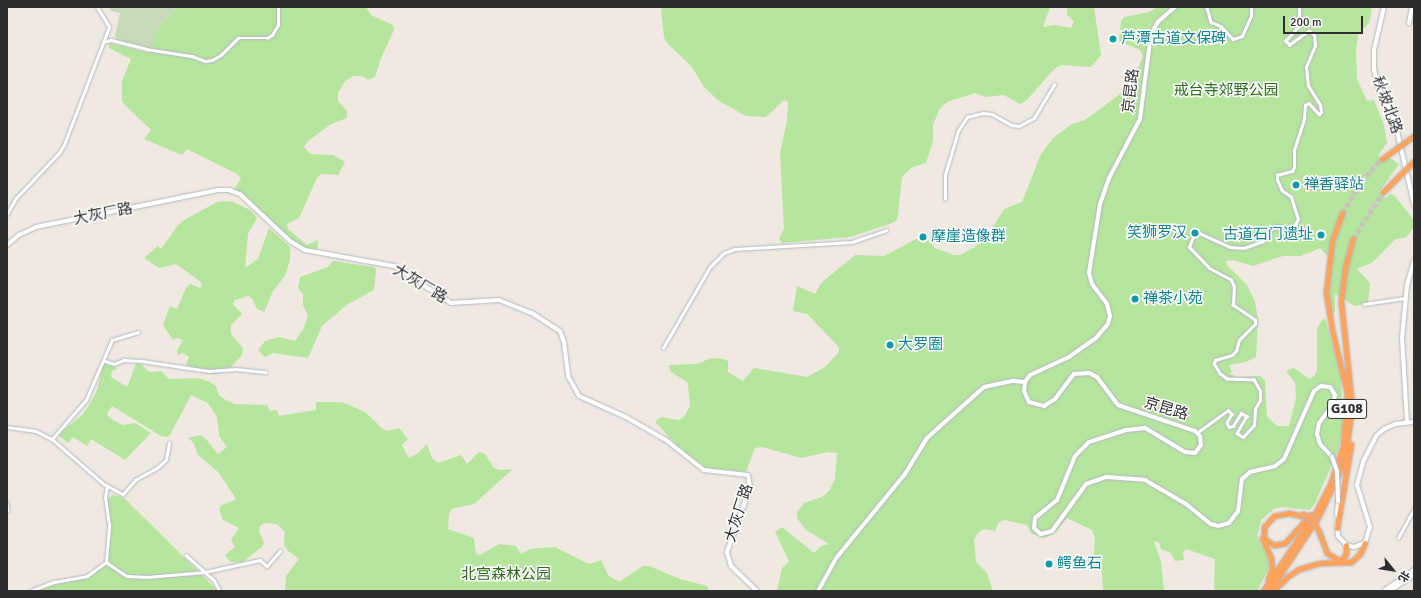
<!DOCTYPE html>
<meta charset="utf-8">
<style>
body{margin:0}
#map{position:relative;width:1421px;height:598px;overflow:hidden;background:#efe9e1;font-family:Signika,"Noto Sans SC",sans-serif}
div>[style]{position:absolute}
.green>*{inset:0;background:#b6e59e}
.cemetery>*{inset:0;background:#c8d9b8}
.highway-tunnel>*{height:5px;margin-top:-2.5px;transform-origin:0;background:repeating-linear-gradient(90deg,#c8c4bd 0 5px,transparent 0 7.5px)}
.roads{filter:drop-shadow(0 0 1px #b4b7c1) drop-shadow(0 0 1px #b4b7c1)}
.street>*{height:2.5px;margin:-1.25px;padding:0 1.25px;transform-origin:1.25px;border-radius:1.25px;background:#fff}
.secondary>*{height:4px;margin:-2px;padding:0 2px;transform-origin:2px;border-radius:2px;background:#fff}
.highway>*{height:5px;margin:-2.5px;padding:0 2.5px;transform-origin:2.5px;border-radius:2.5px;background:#ffa35c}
.bridges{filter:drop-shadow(0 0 1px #b4b7c1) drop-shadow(0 0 1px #b4b7c1)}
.secondary-bridge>*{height:4px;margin:-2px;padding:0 2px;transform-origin:2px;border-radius:2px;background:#fff}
.highway-bridge>*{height:5px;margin:-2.5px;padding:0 2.5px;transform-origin:2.5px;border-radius:2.5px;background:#ffa35c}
.dots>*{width:11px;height:11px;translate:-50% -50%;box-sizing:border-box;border:2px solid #fff;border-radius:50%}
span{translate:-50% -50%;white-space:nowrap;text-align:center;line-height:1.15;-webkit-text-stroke:3px #fff;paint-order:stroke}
.shield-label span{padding:1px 3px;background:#fff;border:1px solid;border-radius:3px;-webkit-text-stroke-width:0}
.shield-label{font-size:14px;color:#2e2e2e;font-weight:700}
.culture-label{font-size:15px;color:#0d838f}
.left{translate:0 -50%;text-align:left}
.right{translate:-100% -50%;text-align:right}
.street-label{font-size:15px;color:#2e2e2e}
.park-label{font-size:15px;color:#2c6e1b}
.frame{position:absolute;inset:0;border:8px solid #2e2e2e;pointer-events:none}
.north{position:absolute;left:1373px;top:550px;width:40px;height:40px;-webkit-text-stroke:3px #fff;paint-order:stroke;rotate:120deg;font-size:11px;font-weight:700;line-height:16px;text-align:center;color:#2e2e2e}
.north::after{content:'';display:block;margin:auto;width:14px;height:18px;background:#2e2e2e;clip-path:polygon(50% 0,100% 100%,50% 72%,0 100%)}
.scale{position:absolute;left:1283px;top:16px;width:80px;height:18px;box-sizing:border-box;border:2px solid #2e2e2e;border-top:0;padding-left:5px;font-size:12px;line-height:14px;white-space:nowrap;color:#2e2e2e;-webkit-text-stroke:3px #fff;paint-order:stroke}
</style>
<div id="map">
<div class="green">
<i style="clip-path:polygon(178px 7px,366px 7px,371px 15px,393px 25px,394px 30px,381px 58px,375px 77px,368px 80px,362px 76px,354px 76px,345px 81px,338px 93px,338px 101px,347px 111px,347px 118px,331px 124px,308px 141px,304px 147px,310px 154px,333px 155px,345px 162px,338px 175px,321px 174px,317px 178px,299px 218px,287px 224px,288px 229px,307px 245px,318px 240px,317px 250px,305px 249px,292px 241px,234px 190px,241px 178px,237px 174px,187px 149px,182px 155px,144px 139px,151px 130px,122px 102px,122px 81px,131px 59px,109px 48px,109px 43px,150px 53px,158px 27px)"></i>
<i style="clip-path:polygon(661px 7px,1050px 7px,1043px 27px,1055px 25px,1071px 28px,1074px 21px,1067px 15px,1067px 7px,1094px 7px,1101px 55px,1091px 67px,1061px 65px,1054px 69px,1026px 101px,1020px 104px,1004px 95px,985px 97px,975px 93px,947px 102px,939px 110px,933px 125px,933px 141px,926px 163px,911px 168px,902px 177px,898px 215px,897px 220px,890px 224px,850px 237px,782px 243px,779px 239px,784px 229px,780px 153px,787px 121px,788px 102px,784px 100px,766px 117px,746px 116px,719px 101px,704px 87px,692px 67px,668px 44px,664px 38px)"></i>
<i style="clip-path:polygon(1157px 7px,1370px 7px,1372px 10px,1369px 23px,1358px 34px,1356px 51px,1357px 79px,1367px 101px,1374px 100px,1384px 125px,1387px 143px,1378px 155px,1382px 162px,1390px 158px,1399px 164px,1379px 192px,1386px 198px,1390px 194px,1394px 195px,1413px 219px,1414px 227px,1406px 238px,1395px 239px,1373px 262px,1357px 269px,1370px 283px,1368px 303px,1355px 306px,1335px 294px,1335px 313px,1332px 312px,1328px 292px,1331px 260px,1320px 248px,1301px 256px,1283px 256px,1253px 266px,1233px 260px,1226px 261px,1227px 265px,1247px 285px,1255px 302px,1258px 319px,1256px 357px,1246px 362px,1229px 365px,1232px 372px,1229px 373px,1237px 377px,1260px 376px,1265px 380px,1267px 417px,1277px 426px,1289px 426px,1296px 398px,1295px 383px,1286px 371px,1294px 368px,1309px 379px,1313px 377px,1317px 371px,1317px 328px,1324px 318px,1326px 321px,1341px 378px,1343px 427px,1338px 451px,1315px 503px,1310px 510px,1282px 507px,1274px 509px,1261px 520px,1257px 536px,1269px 560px,1269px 568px,1257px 591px,1214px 591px,1215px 559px,1186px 549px,1183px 553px,1184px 560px,1175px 561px,1171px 553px,1161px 549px,1159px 542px,1154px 541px,1161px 562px,1164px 591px,1103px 591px,1102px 573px,1094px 555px,1095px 539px,1092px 530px,1067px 518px,1056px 532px,1045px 538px,1032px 534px,1027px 525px,1005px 520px,999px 522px,995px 531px,984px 529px,979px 532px,974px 539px,976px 562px,987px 573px,993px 591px,777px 591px,782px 568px,789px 561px,775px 532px,782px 527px,814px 553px,821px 546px,829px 544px,806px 530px,797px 518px,797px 512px,804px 503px,822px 497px,829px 491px,835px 479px,837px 453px,828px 452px,801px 458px,762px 447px,755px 448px,746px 472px,704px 468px,689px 458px,655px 422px,661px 417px,679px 420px,684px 417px,690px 406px,688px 383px,670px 371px,669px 365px,697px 364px,711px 358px,723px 359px,728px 361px,728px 372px,743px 381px,754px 368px,807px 377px,825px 367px,839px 352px,839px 347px,807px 314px,793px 311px,797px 286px,815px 294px,821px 283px,855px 255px,884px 256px,916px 239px,928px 240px,935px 248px,954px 255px,960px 255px,975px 247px,988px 235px,1004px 209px,1022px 202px,1040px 156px,1053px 138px,1072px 124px,1085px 120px,1131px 86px,1143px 56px,1140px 50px,1119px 41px,1121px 21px,1124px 17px,1149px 12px)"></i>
<i style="clip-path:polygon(231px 201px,250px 210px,257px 218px,248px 234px,245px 268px,258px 259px,269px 228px,290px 247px,290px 260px,285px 276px,273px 291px,264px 312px,257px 309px,253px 300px,249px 296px,235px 300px,233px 304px,242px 314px,231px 325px,231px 334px,243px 348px,242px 355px,229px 369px,219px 374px,206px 374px,186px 365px,189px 357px,183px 353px,178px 355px,177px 351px,183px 340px,177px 338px,173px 340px,163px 325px,170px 306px,177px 309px,186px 288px,190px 284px,200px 288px,202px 286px,201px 282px,176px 264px,159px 268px,144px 258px,158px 246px,161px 249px,178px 225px,186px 219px,217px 202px)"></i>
<i style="clip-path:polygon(333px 261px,374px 267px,376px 270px,374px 290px,348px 304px,322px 326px,308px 358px,273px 353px,265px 357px,258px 350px,265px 341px,279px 337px,295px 341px,304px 328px,308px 315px,303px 305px,303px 294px,298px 288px,300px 277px,328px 267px)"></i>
<i style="clip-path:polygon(102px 364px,115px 366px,117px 369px,112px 371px,111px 377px,127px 387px,136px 364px,141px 364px,149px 372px,161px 371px,169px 379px,198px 378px,208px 381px,216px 386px,219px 395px,224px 399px,235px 404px,267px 405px,270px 411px,277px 410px,279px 416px,316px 410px,316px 402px,342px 402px,365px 412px,383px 429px,388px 431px,399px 428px,408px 439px,402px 445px,409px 458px,417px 454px,427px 444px,432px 458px,438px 463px,461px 455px,467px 464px,479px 452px,485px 454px,494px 468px,500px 470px,513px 469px,474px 504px,452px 509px,449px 514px,448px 529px,474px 538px,476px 554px,480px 555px,499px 544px,516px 546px,521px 554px,530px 549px,555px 547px,589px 564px,601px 560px,608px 575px,619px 582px,643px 566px,649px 566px,680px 579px,707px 586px,709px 591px,285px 591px,286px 576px,299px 559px,287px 550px,284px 545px,285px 532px,277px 524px,264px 523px,260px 526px,259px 532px,264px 543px,262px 547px,243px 562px,230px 562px,225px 555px,235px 547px,231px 540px,239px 528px,223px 520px,219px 509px,222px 505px,235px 500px,235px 497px,218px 472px,197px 454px,194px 443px,188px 438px,200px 435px,205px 438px,218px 454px,227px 447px,219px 436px,217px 417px,208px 403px,191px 395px,170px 435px,167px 437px,161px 436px,112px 406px,107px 414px,110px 418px,122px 425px,135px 423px,151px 433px,125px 460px,91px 439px,87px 446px,73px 437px,68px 443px,58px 435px,82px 415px,90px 404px,98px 388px)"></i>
<i style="clip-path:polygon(113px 495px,124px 498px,218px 591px,39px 591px,45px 587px,89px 577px,105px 561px,112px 525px,107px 500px)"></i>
</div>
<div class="cemetery">
<i style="clip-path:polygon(109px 7px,178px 7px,158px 27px,152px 49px,117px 40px,115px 36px,120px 13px,111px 11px)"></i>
</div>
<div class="highway-tunnel">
<i style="left:1342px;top:213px;width:36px;rotate:-58deg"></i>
<i style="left:1361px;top:182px;width:31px;rotate:-48deg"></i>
<i style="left:1353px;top:239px;width:56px;rotate:-57.4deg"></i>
</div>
<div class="roads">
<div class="street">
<i style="left:1207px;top:7px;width:16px;rotate:75deg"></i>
<i style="left:1211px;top:22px;width:11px;rotate:22deg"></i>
<i style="left:1221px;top:26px;width:18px;rotate:47deg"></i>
<i style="left:1233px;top:39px;width:9px;rotate:-18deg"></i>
<i style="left:1242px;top:36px;width:22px;rotate:-66deg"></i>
<i style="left:1251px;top:16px;width:9px;rotate:-90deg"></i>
<i style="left:103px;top:42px;width:8px;rotate:-14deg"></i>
<i style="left:111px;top:40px;width:36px;rotate:14deg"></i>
<i style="left:146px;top:49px;width:47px;rotate:8.7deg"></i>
<i style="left:192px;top:56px;width:14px;rotate:21deg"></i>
<i style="left:205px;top:61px;width:7px;rotate:-8deg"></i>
<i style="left:212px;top:60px;width:10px;rotate:-29deg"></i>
<i style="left:221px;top:55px;width:24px;rotate:-45deg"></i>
<i style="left:238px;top:38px;width:29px"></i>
<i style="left:267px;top:38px;width:6px;rotate:-31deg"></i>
<i style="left:272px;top:35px;width:12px;rotate:-59deg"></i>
<i style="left:278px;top:25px;width:18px;rotate:-90deg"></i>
<i style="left:945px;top:199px;width:24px;rotate:-90deg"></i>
<i style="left:945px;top:175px;width:46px;rotate:-73.5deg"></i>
<i style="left:958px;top:131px;width:17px;rotate:-57deg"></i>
<i style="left:967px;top:117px;width:16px;rotate:-14deg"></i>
<i style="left:983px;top:113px;width:9px;rotate:6deg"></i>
<i style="left:992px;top:114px;width:23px;rotate:29deg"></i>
<i style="left:1012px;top:125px;width:7px;rotate:8deg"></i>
<i style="left:1019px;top:126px;width:17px;rotate:-28deg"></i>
<i style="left:1034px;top:118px;width:39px;rotate:-59deg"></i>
<i style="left:7px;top:214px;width:18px;rotate:-61deg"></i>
<i style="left:16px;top:198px;width:62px;rotate:-46.3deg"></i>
<i style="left:59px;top:153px;width:9px;rotate:-58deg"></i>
<i style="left:64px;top:145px;width:126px;rotate:-69.1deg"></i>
<i style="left:109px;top:27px;width:23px;rotate:-121deg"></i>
<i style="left:1364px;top:304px;width:41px;rotate:-8.3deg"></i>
<i style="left:663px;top:348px;width:94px;rotate:-59.9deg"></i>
<i style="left:710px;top:267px;width:20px;rotate:-45deg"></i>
<i style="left:724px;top:253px;width:12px;rotate:-20deg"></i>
<i style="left:735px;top:249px;width:117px;rotate:-3.4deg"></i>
<i style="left:852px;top:242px;width:36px;rotate:-19deg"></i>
<i style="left:105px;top:361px;width:9px;rotate:18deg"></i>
<i style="left:114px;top:364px;width:11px;rotate:-22deg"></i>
<i style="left:124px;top:360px;width:18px;rotate:3deg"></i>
<i style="left:142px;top:361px;width:67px;rotate:8.6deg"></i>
<i style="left:208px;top:371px;width:28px;rotate:-4deg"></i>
<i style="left:236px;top:369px;width:30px;rotate:6deg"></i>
<i style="left:7px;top:427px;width:29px;rotate:8deg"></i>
<i style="left:36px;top:431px;width:18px;rotate:27deg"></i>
<i style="left:52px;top:439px;width:69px;rotate:40.9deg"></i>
<i style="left:104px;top:484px;width:21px;rotate:28deg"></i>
<i style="left:123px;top:494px;width:18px;rotate:-49deg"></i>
<i style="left:135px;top:480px;width:25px;rotate:-29deg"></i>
<i style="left:157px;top:468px;width:12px;rotate:-42deg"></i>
<i style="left:166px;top:460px;width:17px;rotate:-80deg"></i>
<i style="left:1198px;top:432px;width:37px;rotate:-36deg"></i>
<i style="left:1228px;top:410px;width:6px;rotate:45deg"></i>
<i style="left:1232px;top:414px;width:10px;rotate:119deg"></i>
<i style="left:1227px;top:423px;width:4px;rotate:63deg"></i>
<i style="left:1229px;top:427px;width:4px;rotate:-14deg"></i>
<i style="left:1233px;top:426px;width:15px;rotate:-58deg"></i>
<i style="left:1241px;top:413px;width:7px;rotate:27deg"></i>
<i style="left:1247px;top:416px;width:20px;rotate:120deg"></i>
<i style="left:1237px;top:433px;width:7px;rotate:34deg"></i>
<i style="left:1243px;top:437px;width:16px;rotate:-47deg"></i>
<i style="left:1254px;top:425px;width:16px;rotate:-86deg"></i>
<i style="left:1255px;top:409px;width:10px;rotate:-61deg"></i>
<i style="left:1260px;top:400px;width:9px;rotate:-90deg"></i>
<i style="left:1260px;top:391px;width:13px;rotate:-119deg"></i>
<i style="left:1254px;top:380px;width:27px;rotate:-178deg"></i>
<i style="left:1227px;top:379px;width:9px;rotate:-144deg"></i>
<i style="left:1220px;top:374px;width:12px;rotate:-121deg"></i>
<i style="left:1214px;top:364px;width:4px;rotate:-76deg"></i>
<i style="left:1215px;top:360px;width:18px;rotate:-16deg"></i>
<i style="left:1232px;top:355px;width:6px;rotate:-45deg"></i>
<i style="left:1236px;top:351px;width:11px;rotate:-75deg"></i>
<i style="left:1239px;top:340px;width:23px;rotate:-45deg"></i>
<i style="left:1255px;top:324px;width:4px;rotate:-90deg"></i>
<i style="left:1255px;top:320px;width:27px;rotate:-146deg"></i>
<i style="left:1233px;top:305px;width:18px;rotate:-87deg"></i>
<i style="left:1234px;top:287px;width:8px;rotate:-113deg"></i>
<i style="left:1231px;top:280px;width:24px;rotate:-152deg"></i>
<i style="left:1210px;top:269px;width:30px;rotate:-134deg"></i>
<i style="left:1189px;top:247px;width:11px;rotate:-68deg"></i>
<i style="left:1193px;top:237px;width:7px;rotate:-34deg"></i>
<i style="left:1199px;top:233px;width:34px;rotate:24deg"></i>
<i style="left:1230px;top:247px;width:14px;rotate:4deg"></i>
<i style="left:1244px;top:248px;width:20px;rotate:-20deg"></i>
<i style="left:1263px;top:241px;width:16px;rotate:-55deg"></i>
<i style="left:1272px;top:228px;width:6px;rotate:-18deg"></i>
<i style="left:1278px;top:226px;width:9px;rotate:13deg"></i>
<i style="left:1287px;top:228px;width:7px;rotate:-16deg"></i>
<i style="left:1294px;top:226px;width:8px;rotate:-60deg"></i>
<i style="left:1298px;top:219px;width:23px;rotate:-108deg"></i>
<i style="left:1291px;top:197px;width:11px;rotate:-146deg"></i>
<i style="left:1282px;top:191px;width:12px;rotate:-114deg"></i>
<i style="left:1277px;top:180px;width:5px;rotate:-90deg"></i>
<i style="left:1277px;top:175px;width:16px;rotate:-15deg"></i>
<i style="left:1292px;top:171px;width:4px;rotate:-63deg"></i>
<i style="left:1294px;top:167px;width:17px;rotate:-90deg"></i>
<i style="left:1294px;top:150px;width:33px;rotate:-72deg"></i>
<i style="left:1304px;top:119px;width:14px;rotate:-86deg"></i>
<i style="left:1305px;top:105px;width:4px;rotate:-27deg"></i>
<i style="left:1309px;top:103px;width:15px;rotate:48deg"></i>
<i style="left:1319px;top:114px;width:3px;rotate:-45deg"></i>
<i style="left:1321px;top:112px;width:7px;rotate:-98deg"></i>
<i style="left:1320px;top:105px;width:22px;rotate:-122deg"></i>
<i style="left:1308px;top:86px;width:19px;rotate:-96deg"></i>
<i style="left:1306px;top:67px;width:23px;rotate:-67deg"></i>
<i style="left:1315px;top:46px;width:11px;rotate:-95deg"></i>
<i style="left:1314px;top:35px;width:6px;rotate:-141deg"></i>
<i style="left:1309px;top:31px;width:24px;rotate:144deg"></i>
<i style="left:1290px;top:45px;width:6px;rotate:-141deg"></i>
<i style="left:1285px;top:41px;width:21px;rotate:-47deg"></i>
<i style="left:1299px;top:26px;width:19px;rotate:-90deg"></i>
<i style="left:52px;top:439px;width:52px;rotate:-48.9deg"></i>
<i style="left:86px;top:400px;width:65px;rotate:-66.6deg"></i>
<i style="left:112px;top:340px;width:27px;rotate:-17deg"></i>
<i style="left:7px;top:503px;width:7px;rotate:82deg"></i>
<i style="left:1398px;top:538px;width:33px;rotate:-61deg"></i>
<i style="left:186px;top:555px;width:38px;rotate:42deg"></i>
<i style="left:214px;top:580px;width:13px;rotate:61deg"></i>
<i style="left:106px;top:562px;width:37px;rotate:-85deg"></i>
<i style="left:109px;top:525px;width:27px;rotate:-98deg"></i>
<i style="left:105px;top:498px;width:12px;rotate:-81deg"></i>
<i style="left:30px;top:591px;width:26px;rotate:-21deg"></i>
<i style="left:54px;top:582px;width:34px;rotate:-10deg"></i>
<i style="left:87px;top:576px;width:24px;rotate:-36deg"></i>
<i style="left:106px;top:562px;width:25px;rotate:34deg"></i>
<i style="left:127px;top:576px;width:20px;rotate:3deg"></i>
<i style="left:147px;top:577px;width:58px;rotate:-4.9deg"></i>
<i style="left:205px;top:572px;width:56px;rotate:-12.3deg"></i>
<i style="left:260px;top:560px;width:9px;rotate:41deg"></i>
<i style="left:267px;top:566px;width:20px;rotate:-49deg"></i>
</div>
<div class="secondary">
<i style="left:1175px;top:7px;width:23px;rotate:139deg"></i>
<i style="left:1158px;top:22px;width:14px;rotate:120deg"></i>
<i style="left:1151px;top:34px;width:86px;rotate:97.4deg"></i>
<i style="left:1140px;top:119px;width:67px;rotate:117.7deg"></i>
<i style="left:1109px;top:178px;width:28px;rotate:109deg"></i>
<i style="left:1100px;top:204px;width:70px;rotate:99.1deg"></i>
<i style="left:1089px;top:273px;width:11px;rotate:75deg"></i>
<i style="left:1092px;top:284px;width:25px;rotate:53deg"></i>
<i style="left:1107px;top:304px;width:12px;rotate:76deg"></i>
<i style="left:1110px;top:316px;width:8px;rotate:104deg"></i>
<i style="left:1108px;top:324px;width:18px;rotate:131deg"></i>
<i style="left:1096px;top:338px;width:33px;rotate:145deg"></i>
<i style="left:1069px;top:357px;width:43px;rotate:155.2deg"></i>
<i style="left:1030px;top:375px;width:9px;rotate:126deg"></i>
<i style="left:1025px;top:382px;width:9px;rotate:96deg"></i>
<i style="left:1024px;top:391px;width:12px;rotate:66deg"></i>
<i style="left:1029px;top:402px;width:16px;rotate:15deg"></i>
<i style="left:1044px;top:406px;width:13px;rotate:-32deg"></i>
<i style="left:1055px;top:399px;width:31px;rotate:-53deg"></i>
<i style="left:1074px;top:374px;width:15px;rotate:-4deg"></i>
<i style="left:1089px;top:373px;width:9px;rotate:27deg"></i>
<i style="left:1097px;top:377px;width:35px;rotate:53deg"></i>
<i style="left:1118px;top:405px;width:81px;rotate:18.7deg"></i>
<i style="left:1195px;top:431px;width:7px;rotate:45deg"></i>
<i style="left:1200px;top:436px;width:9px;rotate:84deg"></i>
<i style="left:1201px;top:445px;width:10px;rotate:127deg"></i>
<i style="left:1195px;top:453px;width:10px;rotate:-174deg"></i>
<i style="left:1185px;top:452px;width:47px;rotate:-149deg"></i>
<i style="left:1145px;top:428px;width:19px;rotate:174deg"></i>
<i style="left:1126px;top:430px;width:39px;rotate:162deg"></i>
<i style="left:1089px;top:442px;width:20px;rotate:135deg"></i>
<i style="left:1075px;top:456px;width:48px;rotate:112.2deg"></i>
<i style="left:1057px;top:500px;width:28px;rotate:141deg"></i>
<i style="left:1035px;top:518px;width:10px;rotate:96deg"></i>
<i style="left:1034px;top:528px;width:9px;rotate:41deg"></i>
<i style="left:1041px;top:534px;width:11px;rotate:-15deg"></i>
<i style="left:1052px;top:531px;width:58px;rotate:-54.1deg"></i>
<i style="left:1086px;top:484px;width:21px;rotate:-19deg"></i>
<i style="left:1106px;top:477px;width:39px;rotate:4deg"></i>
<i style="left:1145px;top:480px;width:48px;rotate:30.3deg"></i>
<i style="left:1186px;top:504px;width:32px;rotate:39deg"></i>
<i style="left:1211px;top:524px;width:7px;rotate:16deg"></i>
<i style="left:1218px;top:526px;width:11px;rotate:-15deg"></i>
<i style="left:1229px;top:523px;width:15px;rotate:-53deg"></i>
<i style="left:1238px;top:511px;width:32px;rotate:-83deg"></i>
<i style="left:1242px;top:479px;width:11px;rotate:-41deg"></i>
<i style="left:1250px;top:472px;width:26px;rotate:-13deg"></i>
<i style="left:1275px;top:466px;width:11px;rotate:-38deg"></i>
<i style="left:1284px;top:459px;width:74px;rotate:-66.2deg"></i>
<i style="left:1314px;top:391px;width:9px;rotate:-36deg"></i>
<i style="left:1321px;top:386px;width:9px;rotate:6deg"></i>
<i style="left:1330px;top:387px;width:9px;rotate:58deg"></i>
<i style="left:1335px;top:395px;width:9px;rotate:103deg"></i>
<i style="left:1333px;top:404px;width:24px;rotate:126deg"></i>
<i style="left:1319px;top:423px;width:11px;rotate:100deg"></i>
<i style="left:1317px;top:434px;width:10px;rotate:73deg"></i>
<i style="left:1320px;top:444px;width:18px;rotate:47deg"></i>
<i style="left:1384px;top:7px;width:44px;rotate:103.1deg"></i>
<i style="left:1374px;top:50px;width:19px;rotate:90deg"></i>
<i style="left:1374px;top:69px;width:18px;rotate:77deg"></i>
<i style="left:1378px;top:87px;width:35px;rotate:63deg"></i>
<i style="left:1394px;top:118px;width:88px;rotate:76.9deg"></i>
<i style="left:1409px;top:23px;width:16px;rotate:-79deg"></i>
<i style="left:7px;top:245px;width:16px;rotate:-40deg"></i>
<i style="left:19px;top:235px;width:19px;rotate:-25deg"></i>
<i style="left:36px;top:227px;width:186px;rotate:-11.5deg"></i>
<i style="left:218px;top:190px;width:11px"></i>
<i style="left:229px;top:190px;width:12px;rotate:20deg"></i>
<i style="left:240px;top:194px;width:69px;rotate:43.2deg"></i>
<i style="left:290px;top:241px;width:17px;rotate:31deg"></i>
<i style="left:305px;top:250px;width:90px;rotate:10.2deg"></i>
<i style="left:394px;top:266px;width:68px;rotate:33deg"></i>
<i style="left:451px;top:303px;width:48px;rotate:-3.6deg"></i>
<i style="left:499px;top:300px;width:35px;rotate:22deg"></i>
<i style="left:532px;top:313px;width:33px;rotate:33deg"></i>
<i style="left:560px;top:331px;width:12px;rotate:70deg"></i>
<i style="left:564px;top:342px;width:34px;rotate:83deg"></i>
<i style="left:568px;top:376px;width:23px;rotate:61deg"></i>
<i style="left:579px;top:396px;width:51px;rotate:24.1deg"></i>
<i style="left:626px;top:417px;width:46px;rotate:29.9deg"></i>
<i style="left:666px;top:440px;width:48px;rotate:38.3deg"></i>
<i style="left:704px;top:470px;width:44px;rotate:6.5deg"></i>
<i style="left:748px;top:475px;width:12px;rotate:81deg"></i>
<i style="left:750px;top:487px;width:69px;rotate:109.5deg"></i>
<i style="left:727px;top:552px;width:15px;rotate:74deg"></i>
<i style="left:731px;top:566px;width:36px;rotate:44deg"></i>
<i style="left:1407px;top:422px;width:84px;rotate:-93.4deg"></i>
<i style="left:1402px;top:338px;width:53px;rotate:-84.6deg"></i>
<i style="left:1407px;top:285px;width:25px;rotate:-74deg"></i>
<i style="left:1337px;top:515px;width:14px;rotate:-86deg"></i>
<i style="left:1337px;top:525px;width:11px;rotate:85deg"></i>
<i style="left:1338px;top:536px;width:12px;rotate:48deg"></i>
<i style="left:1346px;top:545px;width:8px;rotate:14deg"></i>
<i style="left:1354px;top:547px;width:12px;rotate:-20deg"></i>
<i style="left:1365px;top:543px;width:17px;rotate:-73deg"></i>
<i style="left:1370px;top:527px;width:44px;rotate:-107.2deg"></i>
<i style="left:1357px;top:485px;width:24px;rotate:-75deg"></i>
<i style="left:1363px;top:462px;width:29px;rotate:-63deg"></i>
<i style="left:1376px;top:436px;width:11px;rotate:-41deg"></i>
<i style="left:1384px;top:429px;width:12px;rotate:-24deg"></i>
<i style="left:1395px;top:424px;width:19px;rotate:-6deg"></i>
<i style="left:818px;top:591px;width:39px;rotate:-61deg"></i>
<i style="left:837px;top:557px;width:107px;rotate:-50.7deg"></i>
<i style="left:905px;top:474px;width:42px;rotate:-58.6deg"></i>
<i style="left:927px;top:438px;width:76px;rotate:-41.8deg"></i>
<i style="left:984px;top:387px;width:30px;rotate:-12deg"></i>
<i style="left:1013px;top:381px;width:12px;rotate:5deg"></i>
<i style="left:1384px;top:591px;width:37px;rotate:-35deg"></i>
<i style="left:1390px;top:591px;width:29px;rotate:-35deg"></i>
</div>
<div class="highway">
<i style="left:1302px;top:516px;width:13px;rotate:-167deg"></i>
<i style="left:1289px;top:513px;width:15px;rotate:169deg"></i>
<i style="left:1274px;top:516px;width:15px;rotate:132deg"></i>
<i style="left:1264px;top:527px;width:12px;rotate:90deg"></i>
<i style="left:1264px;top:539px;width:12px;rotate:31deg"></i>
<i style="left:1274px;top:545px;width:11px;rotate:-10deg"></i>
<i style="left:1285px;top:543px;width:38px;rotate:-48deg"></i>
<i style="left:1337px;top:528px;width:85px;rotate:-80.5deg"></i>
<i style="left:1319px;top:532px;width:22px;rotate:69deg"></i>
<i style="left:1327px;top:553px;width:15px;rotate:32deg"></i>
<i style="left:1262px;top:538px;width:22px;rotate:66deg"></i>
<i style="left:1271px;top:558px;width:10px;rotate:84deg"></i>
<i style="left:1272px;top:568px;width:12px;rotate:110deg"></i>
<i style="left:1340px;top:561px;width:9px;rotate:-49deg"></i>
<i style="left:1346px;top:554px;width:9px;rotate:-90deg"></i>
<i style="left:1263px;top:591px;width:93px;rotate:-56deg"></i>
<i style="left:1315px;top:514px;width:33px;rotate:-63deg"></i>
<i style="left:1330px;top:485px;width:41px;rotate:-71.6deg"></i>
<i style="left:1343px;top:446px;width:53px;rotate:-85.7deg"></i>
<i style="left:1347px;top:393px;width:65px;rotate:-103.4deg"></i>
<i style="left:1332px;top:330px;width:37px;rotate:-99deg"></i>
<i style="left:1326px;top:293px;width:52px;rotate:-83.4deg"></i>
<i style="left:1332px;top:241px;width:30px;rotate:-70deg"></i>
<i style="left:1269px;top:591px;width:89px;rotate:-56.5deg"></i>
<i style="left:1318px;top:517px;width:61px;rotate:-64.7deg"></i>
<i style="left:1344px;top:462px;width:55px;rotate:-81.6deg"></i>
<i style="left:1352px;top:408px;width:108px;rotate:-95.9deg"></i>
<i style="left:1341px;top:301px;width:33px;rotate:-83deg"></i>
<i style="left:1345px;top:268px;width:30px;rotate:-75deg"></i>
<i style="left:1273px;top:591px;width:20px;rotate:-45deg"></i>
<i style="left:1287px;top:577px;width:14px;rotate:-34deg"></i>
<i style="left:1299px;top:569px;width:22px;rotate:-16deg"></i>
<i style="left:1320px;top:563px;width:31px;rotate:-2deg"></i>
<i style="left:1351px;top:562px;width:12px;rotate:-42deg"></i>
<i style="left:1360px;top:554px;width:12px;rotate:-66deg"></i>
</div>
</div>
<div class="bridges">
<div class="secondary-bridge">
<i style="left:1332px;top:457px;width:15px;rotate:70deg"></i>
<i style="left:1337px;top:471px;width:30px;rotate:88deg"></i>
</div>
<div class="highway-bridge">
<i style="left:1382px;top:159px;width:39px;rotate:-36deg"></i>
<i style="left:1383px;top:192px;width:44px;rotate:-45deg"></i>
<i style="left:1303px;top:514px;width:12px;rotate:31deg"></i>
<i style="left:1313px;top:520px;width:13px;rotate:63deg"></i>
</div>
</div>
<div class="dots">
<i style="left:1113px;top:39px;background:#0f9aa8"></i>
<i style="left:1296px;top:185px;background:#0f9aa8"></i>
<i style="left:1195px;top:233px;background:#0f9aa8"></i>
<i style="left:1321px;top:235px;background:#0f9aa8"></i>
<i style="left:923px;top:237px;background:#0f9aa8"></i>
<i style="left:1135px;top:299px;background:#0f9aa8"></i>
<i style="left:890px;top:345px;background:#0f9aa8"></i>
<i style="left:1049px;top:564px;background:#0f9aa8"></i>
</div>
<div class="shield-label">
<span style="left:1347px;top:409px">G108</span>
</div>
<div class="culture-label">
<span class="left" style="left:1121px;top:39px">芦潭古道文保碑</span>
<span class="left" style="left:1304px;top:185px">禅香驿站</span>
<span class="right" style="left:1187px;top:233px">笑狮罗汉</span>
<span class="right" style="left:1313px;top:235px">古道石门遗址</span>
<span class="left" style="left:931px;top:237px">摩崖造像群</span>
<span class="left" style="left:1143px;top:299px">禅茶小苑</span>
<span class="left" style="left:898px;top:345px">大罗圈</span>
<span class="left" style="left:1057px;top:564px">鳄鱼石</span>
</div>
<div class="street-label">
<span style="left:1131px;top:91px;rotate:-83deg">京昆路</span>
<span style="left:1387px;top:105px;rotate:70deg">秋坡北路</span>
<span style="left:103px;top:214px;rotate:-11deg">大灰厂路</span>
<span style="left:420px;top:284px;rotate:31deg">大灰厂路</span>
<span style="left:1166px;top:409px;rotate:17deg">京昆路</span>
<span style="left:739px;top:513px;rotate:-72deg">大灰厂路</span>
</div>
<div class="park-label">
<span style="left:1226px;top:91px">戒台寺郊野公园</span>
<span style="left:506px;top:575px">北宫森林公园</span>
</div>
<div class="frame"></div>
<div class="north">北</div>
<div class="scale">200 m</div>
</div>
